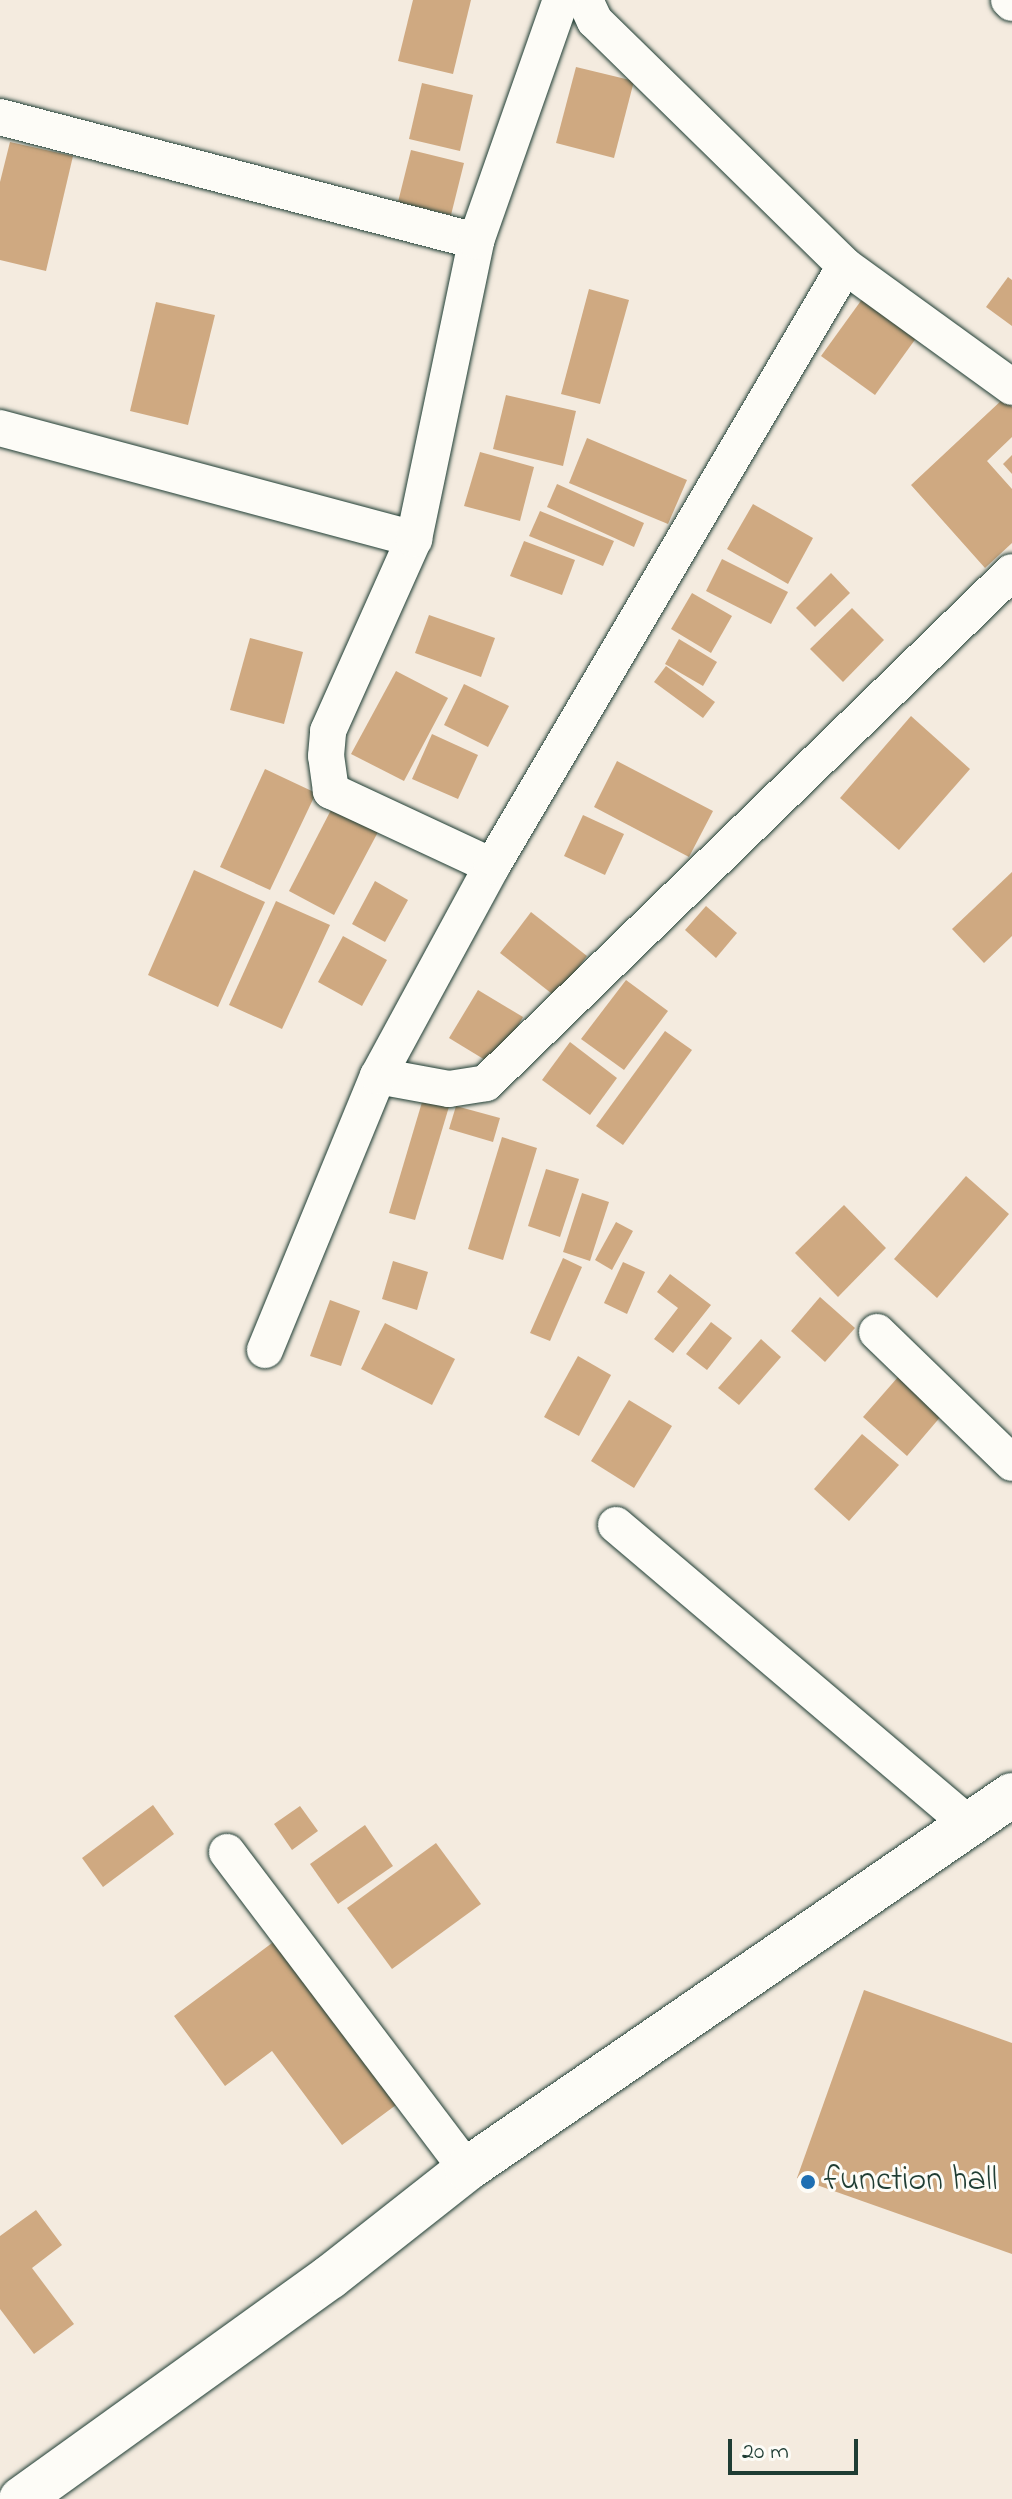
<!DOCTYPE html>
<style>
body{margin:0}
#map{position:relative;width:1012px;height:2499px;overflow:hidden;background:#f4ebdf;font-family:"Indie Flower",sans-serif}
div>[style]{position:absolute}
.building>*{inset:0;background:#cfa981}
.roads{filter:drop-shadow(0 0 2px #1f3d34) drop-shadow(0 0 2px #1f3d34)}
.minor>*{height:36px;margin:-18px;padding:0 18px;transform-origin:18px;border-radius:18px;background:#fdfcf7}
.tertiary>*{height:44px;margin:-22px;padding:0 22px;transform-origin:22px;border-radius:22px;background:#fdfcf7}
.dots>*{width:22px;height:22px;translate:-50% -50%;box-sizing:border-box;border:4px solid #fdfcf7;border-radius:50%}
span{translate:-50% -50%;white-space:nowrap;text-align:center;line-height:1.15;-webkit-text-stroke:6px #fdfcf7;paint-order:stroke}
.poi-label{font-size:34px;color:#1f3d34}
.left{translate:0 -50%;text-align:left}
.scale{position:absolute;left:728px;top:2439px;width:130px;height:36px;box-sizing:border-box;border:4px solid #1f3d34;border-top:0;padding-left:10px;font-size:24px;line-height:28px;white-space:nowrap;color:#1f3d34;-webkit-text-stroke:6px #fdfcf7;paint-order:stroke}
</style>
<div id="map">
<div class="building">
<i style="clip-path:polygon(413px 0,471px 0,453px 74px,398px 61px)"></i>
<i style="clip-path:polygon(576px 67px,634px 81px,614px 158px,556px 143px)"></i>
<i style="clip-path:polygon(422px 83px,473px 95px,460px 151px,409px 139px)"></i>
<i style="clip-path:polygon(10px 142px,73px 156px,46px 271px,0 260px,0 182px)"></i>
<i style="clip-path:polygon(411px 150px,464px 163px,451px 215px,398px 202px)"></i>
<i style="clip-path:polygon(1008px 277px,1012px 280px,1012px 326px,986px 307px)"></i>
<i style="clip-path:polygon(589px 289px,629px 300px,600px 404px,561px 394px)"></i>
<i style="clip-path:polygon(868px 291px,922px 330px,875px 395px,821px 356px)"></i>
<i style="clip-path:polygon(156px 302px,215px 315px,188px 425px,130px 411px)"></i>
<i style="clip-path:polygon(506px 395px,576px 411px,563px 466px,493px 449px)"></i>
<i style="clip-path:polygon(1004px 398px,1012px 407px,1012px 437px,987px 461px,1012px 489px,1012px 543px,985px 568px,911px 485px)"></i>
<i style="clip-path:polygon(587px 438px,687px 480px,668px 524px,569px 483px)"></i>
<i style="clip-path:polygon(480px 452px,534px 467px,520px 521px,464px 506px)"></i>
<i style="clip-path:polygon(1012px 455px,1012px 474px,1003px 464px)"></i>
<i style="clip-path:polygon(557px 484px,644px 523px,634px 547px,547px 507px)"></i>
<i style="clip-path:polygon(753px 504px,813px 538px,788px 584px,727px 549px)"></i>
<i style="clip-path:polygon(540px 511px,614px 541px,603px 566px,529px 536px)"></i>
<i style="clip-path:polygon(524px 541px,575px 560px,562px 595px,510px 576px)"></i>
<i style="clip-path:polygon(722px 559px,788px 592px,771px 624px,706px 591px)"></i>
<i style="clip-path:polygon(831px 573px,850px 593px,815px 627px,796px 608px)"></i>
<i style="clip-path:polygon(692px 593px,732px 616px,711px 653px,671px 629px)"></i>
<i style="clip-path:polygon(852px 608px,884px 640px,843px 682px,810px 649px)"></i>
<i style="clip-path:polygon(429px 615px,495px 638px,481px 677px,415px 653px)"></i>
<i style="clip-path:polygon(250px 638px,303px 652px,284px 724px,230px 710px)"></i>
<i style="clip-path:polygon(679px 639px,717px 662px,703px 686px,665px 664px)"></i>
<i style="clip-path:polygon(666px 666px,715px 702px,703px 718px,654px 682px)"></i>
<i style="clip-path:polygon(396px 671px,448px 698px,404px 781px,351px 754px)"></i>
<i style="clip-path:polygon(464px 684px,509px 706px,488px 747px,444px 725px)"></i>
<i style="clip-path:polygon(911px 716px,970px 769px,899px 850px,840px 798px)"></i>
<i style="clip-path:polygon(432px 734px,478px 755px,458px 799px,412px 779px)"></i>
<i style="clip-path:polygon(617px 761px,713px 811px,689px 857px,594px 807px)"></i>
<i style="clip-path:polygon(265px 769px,316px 793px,270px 890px,220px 867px)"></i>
<i style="clip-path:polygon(332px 808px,378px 832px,334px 915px,289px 891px)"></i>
<i style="clip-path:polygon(583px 815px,624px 834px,605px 875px,564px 856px)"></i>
<i style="clip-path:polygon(194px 870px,265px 902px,218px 1007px,148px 975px)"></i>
<i style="clip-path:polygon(1012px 872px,1012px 936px,984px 963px,952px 929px)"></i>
<i style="clip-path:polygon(375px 881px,408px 900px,385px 942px,352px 924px)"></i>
<i style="clip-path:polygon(276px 901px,330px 925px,282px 1029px,229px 1005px)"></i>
<i style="clip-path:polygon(706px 906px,737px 933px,716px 958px,685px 930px)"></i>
<i style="clip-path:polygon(531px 912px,587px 956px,556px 997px,500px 953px)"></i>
<i style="clip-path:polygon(343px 936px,387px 960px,362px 1006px,318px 982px)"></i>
<i style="clip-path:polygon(626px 980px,668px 1011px,624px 1070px,581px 1039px)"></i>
<i style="clip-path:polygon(478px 990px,523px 1017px,495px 1066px,449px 1038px)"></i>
<i style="clip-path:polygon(665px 1031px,692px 1050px,623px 1145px,596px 1126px)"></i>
<i style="clip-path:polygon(570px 1042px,617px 1078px,590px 1115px,542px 1080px)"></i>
<i style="clip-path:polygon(425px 1092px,451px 1100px,415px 1220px,389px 1213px)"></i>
<i style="clip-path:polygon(456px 1106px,500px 1118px,493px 1142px,449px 1129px)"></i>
<i style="clip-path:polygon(502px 1137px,537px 1148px,503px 1260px,468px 1249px)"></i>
<i style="clip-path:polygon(546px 1169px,579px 1179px,560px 1237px,528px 1226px)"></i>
<i style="clip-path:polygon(966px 1176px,1009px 1214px,937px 1298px,894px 1259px)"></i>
<i style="clip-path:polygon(582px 1193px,609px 1202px,590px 1261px,563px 1252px)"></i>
<i style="clip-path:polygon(844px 1205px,886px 1248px,838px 1297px,795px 1253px)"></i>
<i style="clip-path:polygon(616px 1222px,633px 1231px,612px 1270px,595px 1260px)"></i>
<i style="clip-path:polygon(563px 1258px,582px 1267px,550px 1341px,530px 1333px)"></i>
<i style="clip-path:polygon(393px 1261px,428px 1272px,417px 1310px,382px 1299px)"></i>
<i style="clip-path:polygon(623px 1262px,645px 1272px,627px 1314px,604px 1303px)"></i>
<i style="clip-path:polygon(670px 1274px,711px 1305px,673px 1353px,654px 1339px,678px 1308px,657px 1292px)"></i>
<i style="clip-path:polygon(820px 1297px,855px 1328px,825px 1362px,791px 1331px)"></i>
<i style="clip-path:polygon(330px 1300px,360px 1311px,341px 1366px,310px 1356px)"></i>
<i style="clip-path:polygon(711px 1322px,732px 1338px,707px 1370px,686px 1354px)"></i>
<i style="clip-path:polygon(385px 1323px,455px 1359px,432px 1405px,361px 1369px)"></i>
<i style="clip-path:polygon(761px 1339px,781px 1357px,739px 1405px,718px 1388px)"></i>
<i style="clip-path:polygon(578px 1356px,611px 1375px,579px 1436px,544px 1417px)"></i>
<i style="clip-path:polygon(898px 1377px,942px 1415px,907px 1456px,863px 1417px)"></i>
<i style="clip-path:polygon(629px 1400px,672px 1426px,634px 1488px,591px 1461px)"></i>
<i style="clip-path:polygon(862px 1434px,899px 1465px,849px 1521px,814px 1489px)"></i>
<i style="clip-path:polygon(153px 1805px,174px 1834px,103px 1887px,82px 1858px)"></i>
<i style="clip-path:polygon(300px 1806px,318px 1831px,292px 1850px,274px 1824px)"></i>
<i style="clip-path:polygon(365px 1825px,393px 1866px,338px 1904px,310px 1864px)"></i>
<i style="clip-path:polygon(436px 1843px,481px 1904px,392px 1969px,347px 1908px)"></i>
<i style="clip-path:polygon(276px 1940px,396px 2105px,342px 2145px,272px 2051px,225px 2086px,174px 2016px)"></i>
<i style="clip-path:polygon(864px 1990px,1012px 2043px,1012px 2254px,797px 2178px)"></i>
<i style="clip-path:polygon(36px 2210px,62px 2245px,32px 2268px,74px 2324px,34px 2354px,0 2309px,0 2236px)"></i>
</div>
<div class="roads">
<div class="minor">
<i style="left:585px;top:0;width:23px;rotate:65deg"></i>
<i style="left:595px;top:21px;width:350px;rotate:44.4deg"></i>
<i style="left:845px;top:266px;width:206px;rotate:35.9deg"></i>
<i style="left:1009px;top:0;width:4px;rotate:45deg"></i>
<i style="left:0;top:117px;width:492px;rotate:14.6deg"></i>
<i style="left:0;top:428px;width:429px;rotate:15deg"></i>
<i style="left:492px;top:866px;width:178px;rotate:-155deg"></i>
<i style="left:331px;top:791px;width:35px;rotate:-98deg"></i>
<i style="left:326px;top:756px;width:25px;rotate:-85deg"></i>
<i style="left:328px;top:731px;width:210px;rotate:-65.9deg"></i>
<i style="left:414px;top:539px;width:304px;rotate:-78.2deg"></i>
<i style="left:476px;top:241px;width:256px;rotate:-70.6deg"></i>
<i style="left:378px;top:1076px;width:72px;rotate:10.4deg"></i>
<i style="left:449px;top:1089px;width:37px;rotate:-9deg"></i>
<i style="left:486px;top:1083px;width:733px;rotate:-44.17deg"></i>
<i style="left:877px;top:1332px;width:188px;rotate:44.1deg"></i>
<i style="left:265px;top:1350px;width:296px;rotate:-67.6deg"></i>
<i style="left:378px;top:1076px;width:239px;rotate:-61.5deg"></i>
<i style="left:492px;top:866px;width:696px;rotate:-59.53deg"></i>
<i style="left:616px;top:1525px;width:464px;rotate:40.3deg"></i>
<i style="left:227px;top:1852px;width:398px;rotate:52.9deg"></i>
</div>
<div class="tertiary">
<i style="left:21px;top:2499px;width:380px;rotate:-35.7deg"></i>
<i style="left:330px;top:2277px;width:174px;rotate:-38.2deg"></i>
<i style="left:467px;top:2169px;width:661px;rotate:-34.46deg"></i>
</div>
</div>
<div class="dots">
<i style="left:808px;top:2182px;background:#1f6fb2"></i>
</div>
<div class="poi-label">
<span class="left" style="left:824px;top:2182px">function hall</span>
</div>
<div class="scale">20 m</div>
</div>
